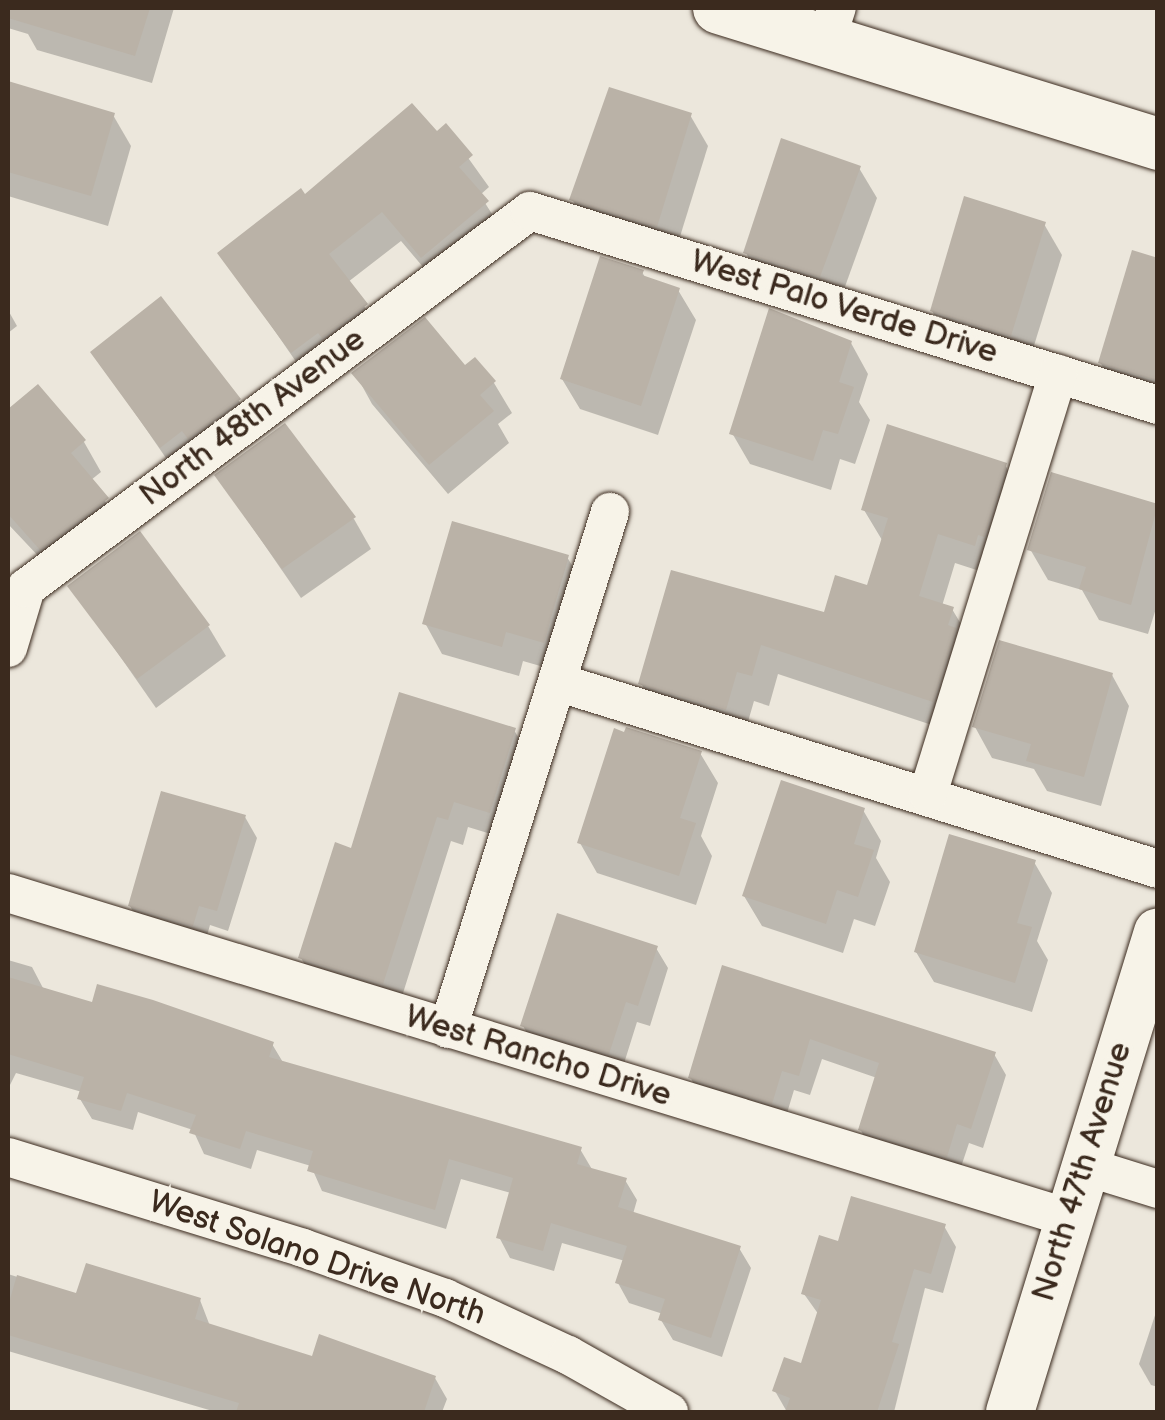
<!DOCTYPE html>
<style>
body{margin:0}
#map{position:relative;width:1165px;height:1420px;overflow:hidden;background:#ece7dc;font-family:"Balsamiq Sans",sans-serif}
div>[style]{position:absolute}
.shadow>*{inset:0;background:#0003}
.building>*{inset:0;background:#bab2a7}
.roads{filter:drop-shadow(0 0 2px #3b2a1e) drop-shadow(0 0 2px #3b2a1e)}
.minor>*{height:38px;margin:-19px;padding:0 19px;transform-origin:19px;border-radius:19px;background:#f7f3e8}
.tertiary>*{height:48px;margin:-24px;padding:0 24px;transform-origin:24px;border-radius:24px;background:#f7f3e8}
.secondary>*{height:52px;margin:-26px;padding:0 26px;transform-origin:26px;border-radius:26px;background:#f7f3e8}
span{translate:-50% -50%;white-space:nowrap;text-align:center;line-height:1.15;-webkit-text-stroke:9px #f7f3e8;paint-order:stroke}
.street-label{font-size:32px;color:#3b2a1e}
.frame{position:absolute;inset:0;border:10px solid #3b2a1e;pointer-events:none}
</style>
<div id="map">
<div class="shadow">
<i style="clip-path:polygon(8px 8px,174px 8px,152px 83px,37px 50px,28px 34px,8px 28px)"></i>
<i style="clip-path:polygon(8px 84px,113px 115px,131px 146px,108px 226px,8px 196px)"></i>
<i style="clip-path:polygon(690px 115px,708px 146px,674px 256px,590px 230px,572px 199px)"></i>
<i style="clip-path:polygon(446px 127px,489px 187px,480px 195px,504px 233px,440px 287px,401px 241px,348px 282px,384px 336px,310px 382px,221px 253px,305px 197px)"></i>
<i style="clip-path:polygon(859px 168px,877px 198px,838px 306px,763px 284px,746px 253px)"></i>
<i style="clip-path:polygon(1044px 224px,1062px 255px,1028px 365px,950px 341px,932px 311px)"></i>
<i style="clip-path:polygon(1158px 261px,1158px 406px,1118px 393px,1100px 362px)"></i>
<i style="clip-path:polygon(642px 272px,646px 279px,678px 290px,696px 320px,658px 435px,580px 409px,562px 379px)"></i>
<i style="clip-path:polygon(8px 310px,17px 326px,8px 333px)"></i>
<i style="clip-path:polygon(851px 343px,868px 374px,859px 402px,870px 420px,855px 464px,840px 459px,831px 490px,750px 464px,732px 433px)"></i>
<i style="clip-path:polygon(93px 352px,239px 401px,256px 431px,179px 477px)"></i>
<i style="clip-path:polygon(465px 369px,494px 383px,512px 413px,498px 424px,509px 443px,448px 494px,372px 404px,355px 373px)"></i>
<i style="clip-path:polygon(38px 387px,84px 442px,101px 472px,91px 480px,124px 530px,59px 578px,8px 524px,8px 412px)"></i>
<i style="clip-path:polygon(1005px 465px,1023px 496px,992px 575px,955px 563px,942px 606px,952px 609px,970px 639px,950px 731px,778px 674px,769px 706px,754px 701px,743px 739px,658px 714px,641px 683px,826px 615px,869px 588px,882px 540px,864px 510px)"></i>
<i style="clip-path:polygon(1053px 475px,1158px 506px,1158px 602px,1148px 634px,1099px 620px,1082px 590px,1048px 580px,1030px 549px)"></i>
<i style="clip-path:polygon(217px 476px,354px 519px,371px 549px,301px 598px)"></i>
<i style="clip-path:polygon(567px 557px,585px 587px,561px 672px,523px 661px,519px 676px,442px 654px,425px 623px)"></i>
<i style="clip-path:polygon(71px 586px,208px 626px,226px 656px,156px 708px)"></i>
<i style="clip-path:polygon(1112px 675px,1129px 706px,1101px 806px,1047px 791px,1034px 769px,992px 758px,975px 727px)"></i>
<i style="clip-path:polygon(514px 730px,529px 756px,504px 838px,468px 827px,463px 845px,451px 841px,398px 1009px,316px 984px,301px 958px,353px 851px)"></i>
<i style="clip-path:polygon(700px 753px,718px 783px,701px 836px,712px 856px,696px 905px,597px 873px,580px 843px)"></i>
<i style="clip-path:polygon(863px 810px,881px 841px,876px 858px,890px 882px,875px 926px,854px 919px,843px 953px,762px 926px,744px 896px)"></i>
<i style="clip-path:polygon(245px 817px,257px 838px,228px 931px,210px 925px,204px 946px,142px 927px,130px 906px)"></i>
<i style="clip-path:polygon(1034px 862px,1052px 893px,1037px 941px,1048px 960px,1032px 1012px,934px 982px,916px 952px)"></i>
<i style="clip-path:polygon(656px 948px,668px 968px,650px 1026px,637px 1022px,621px 1073px,535px 1047px,523px 1026px)"></i>
<i style="clip-path:polygon(8px 960px,32px 967px,43px 988px,94px 1005px,272px 1044px,284px 1064px,580px 1149px,593px 1171px,625px 1180px,637px 1200px,633px 1214px,739px 1248px,751px 1268px,722px 1357px,673px 1340px,661px 1320px,663px 1314px,629px 1303px,618px 1283px,625px 1261px,562px 1243px,554px 1271px,510px 1258px,499px 1237px,511px 1193px,461px 1179px,446px 1229px,322px 1191px,311px 1166px,257px 1150px,251px 1169px,204px 1154px,193px 1130px,138px 1112px,133px 1130px,92px 1119px,80px 1099px,82px 1092px,16px 1073px,8px 1089px)"></i>
<i style="clip-path:polygon(723px 968px,994px 1054px,1006px 1075px,983px 1148px,969px 1143px,958px 1176px,872px 1150px,860px 1129px,877px 1078px,822px 1059px,810px 1095px,794px 1090px,784px 1123px,702px 1098px,690px 1077px)"></i>
<i style="clip-path:polygon(944px 1226px,956px 1247px,943px 1293px,925px 1288px,894px 1412px,787px 1412px,775px 1391px,803px 1366px,819px 1315px,804px 1294px,840px 1244px)"></i>
<i style="clip-path:polygon(8px 1274px,78px 1296px,200px 1300px,210px 1326px,313px 1359px,435px 1378px,447px 1399px,442px 1412px,216px 1412px,8px 1351px)"></i>
<i style="clip-path:polygon(1158px 1306px,1158px 1387px,1151px 1385px,1139px 1364px)"></i>
</div>
<div class="building">
<i style="clip-path:polygon(8px 8px,150px 8px,135px 56px,8px 18px)"></i>
<i style="clip-path:polygon(8px 81px,115px 113px,91px 196px,8px 172px)"></i>
<i style="clip-path:polygon(609px 87px,692px 113px,657px 227px,569px 200px)"></i>
<i style="clip-path:polygon(412px 103px,437px 131px,446px 123px,473px 155px,459px 167px,489px 201px,421px 258px,382px 212px,329px 254px,368px 304px,322px 338px,318px 333px,291px 353px,217px 253px,301px 188px,305px 194px)"></i>
<i style="clip-path:polygon(781px 138px,861px 166px,820px 277px,743px 253px)"></i>
<i style="clip-path:polygon(964px 196px,1046px 222px,1011px 336px,930px 311px)"></i>
<i style="clip-path:polygon(1132px 250px,1158px 258px,1158px 381px,1098px 363px)"></i>
<i style="clip-path:polygon(600px 256px,644px 270px,642px 275px,680px 288px,641px 406px,560px 379px)"></i>
<i style="clip-path:polygon(161px 296px,241px 399px,188px 439px,182px 431px,160px 448px,90px 352px)"></i>
<i style="clip-path:polygon(769px 308px,852px 341px,839px 382px,854px 387px,838px 434px,823px 430px,813px 461px,729px 434px)"></i>
<i style="clip-path:polygon(425px 317px,465px 365px,475px 357px,496px 381px,480px 395px,494px 411px,429px 465px,351px 373px)"></i>
<i style="clip-path:polygon(38px 384px,86px 440px,71px 453px,109px 498px,40px 550px,8px 514px,8px 409px)"></i>
<i style="clip-path:polygon(285px 423px,356px 517px,282px 569px,214px 475px)"></i>
<i style="clip-path:polygon(887px 424px,1007px 463px,984px 537px,978px 535px,975px 546px,938px 534px,919px 596px,954px 607px,948px 625px,956px 628px,933px 702px,761px 645px,752px 676px,737px 672px,726px 710px,638px 684px,671px 570px,824px 612px,835px 575px,867px 585px,888px 518px,861px 510px)"></i>
<i style="clip-path:polygon(1051px 472px,1158px 504px,1131px 605px,1079px 589px,1086px 567px,1027px 550px)"></i>
<i style="clip-path:polygon(452px 521px,569px 555px,544px 643px,506px 632px,502px 647px,422px 624px)"></i>
<i style="clip-path:polygon(140px 531px,210px 625px,137px 679px,67px 586px)"></i>
<i style="clip-path:polygon(999px 640px,1113px 673px,1084px 777px,1026px 761px,1031px 744px,972px 727px)"></i>
<i style="clip-path:polygon(399px 692px,516px 728px,490px 813px,454px 802px,448px 820px,437px 817px,383px 984px,298px 958px,335px 842px,351px 848px)"></i>
<i style="clip-path:polygon(626px 727px,702px 751px,680px 818px,696px 823px,679px 876px,577px 843px,614px 728px,624px 732px)"></i>
<i style="clip-path:polygon(781px 780px,865px 808px,854px 844px,874px 850px,858px 897px,837px 890px,826px 924px,742px 896px)"></i>
<i style="clip-path:polygon(161px 791px,246px 815px,217px 911px,199px 906px,193px 926px,128px 906px)"></i>
<i style="clip-path:polygon(949px 834px,1036px 860px,1017px 923px,1032px 927px,1015px 983px,914px 952px)"></i>
<i style="clip-path:polygon(557px 913px,658px 946px,638px 1006px,626px 1002px,609px 1054px,520px 1026px)"></i>
<i style="clip-path:polygon(722px 965px,996px 1052px,971px 1129px,957px 1124px,947px 1157px,858px 1130px,879px 1063px,810px 1039px,799px 1076px,782px 1071px,772px 1104px,688px 1078px)"></i>
<i style="clip-path:polygon(8px 977px,92px 1002px,97px 984px,153px 1000px,274px 1042px,269px 1057px,582px 1147px,577px 1164px,627px 1178px,618px 1207px,741px 1246px,711px 1338px,658px 1320px,665px 1299px,615px 1283px,627px 1246px,551px 1223px,543px 1251px,496px 1238px,513px 1178px,449px 1159px,435px 1210px,307px 1171px,313px 1151px,246px 1131px,240px 1149px,189px 1133px,196px 1115px,127px 1093px,121px 1111px,77px 1099px,84px 1077px,8px 1054px)"></i>
<i style="clip-path:polygon(851px 1196px,946px 1224px,931px 1274px,914px 1269px,892px 1342px,899px 1344px,877px 1412px,785px 1412px,790px 1398px,772px 1391px,784px 1357px,801px 1363px,821px 1300px,801px 1294px,819px 1235px,838px 1241px)"></i>
<i style="clip-path:polygon(86px 1263px,201px 1298px,195px 1319px,312px 1356px,319px 1334px,436px 1376px,424px 1412px,236px 1412px,239px 1403px,8px 1335px,8px 1306px,17px 1275px,76px 1293px)"></i>
</div>
<div class="roads">
<div class="minor">
<i style="left:826px;top:41px;width:35px;rotate:-72deg"></i>
<i style="left:8px;top:648px;width:63px;rotate:-73.3deg"></i>
<i style="left:26px;top:588px;width:629px;rotate:-36.8deg"></i>
<i style="left:530px;top:211px;width:657px;rotate:17.17deg"></i>
<i style="left:557px;top:682px;width:629px;rotate:17.28deg"></i>
<i style="left:928px;top:794px;width:440px;rotate:-72.8deg"></i>
<i style="left:8px;top:893px;width:1110px;rotate:17.03deg"></i>
<i style="left:448px;top:1029px;width:542px;rotate:-72.6deg"></i>
<i style="left:8px;top:1157px;width:309px;rotate:17.1deg"></i>
<i style="left:303px;top:1248px;width:151px;rotate:19.4deg"></i>
<i style="left:445px;top:1298px;width:136px;rotate:24.9deg"></i>
<i style="left:568px;top:1355px;width:116px;rotate:29.4deg"></i>
<i style="left:1084px;top:1166px;width:77px;rotate:17.3deg"></i>
</div>
<div class="tertiary">
<i style="left:1010px;top:1412px;width:502px;rotate:-72.86deg"></i>
</div>
<div class="secondary">
<i style="left:719px;top:8px;width:460px;rotate:17.2deg"></i>
</div>
</div>
<div class="street-label">
<span style="left:844px;top:308px;rotate:17deg">West Palo Verde Drive</span>
<span style="left:253px;top:418px;rotate:-37deg">North 48th Avenue</span>
<span style="left:538px;top:1057px;rotate:17deg">West Rancho Drive</span>
<span style="left:1083px;top:1172px;rotate:-73deg">North 47th Avenue</span>
<span style="left:317px;top:1259px;rotate:19deg">West Solano Drive North</span>
</div>
<div class="frame"></div>
</div>
